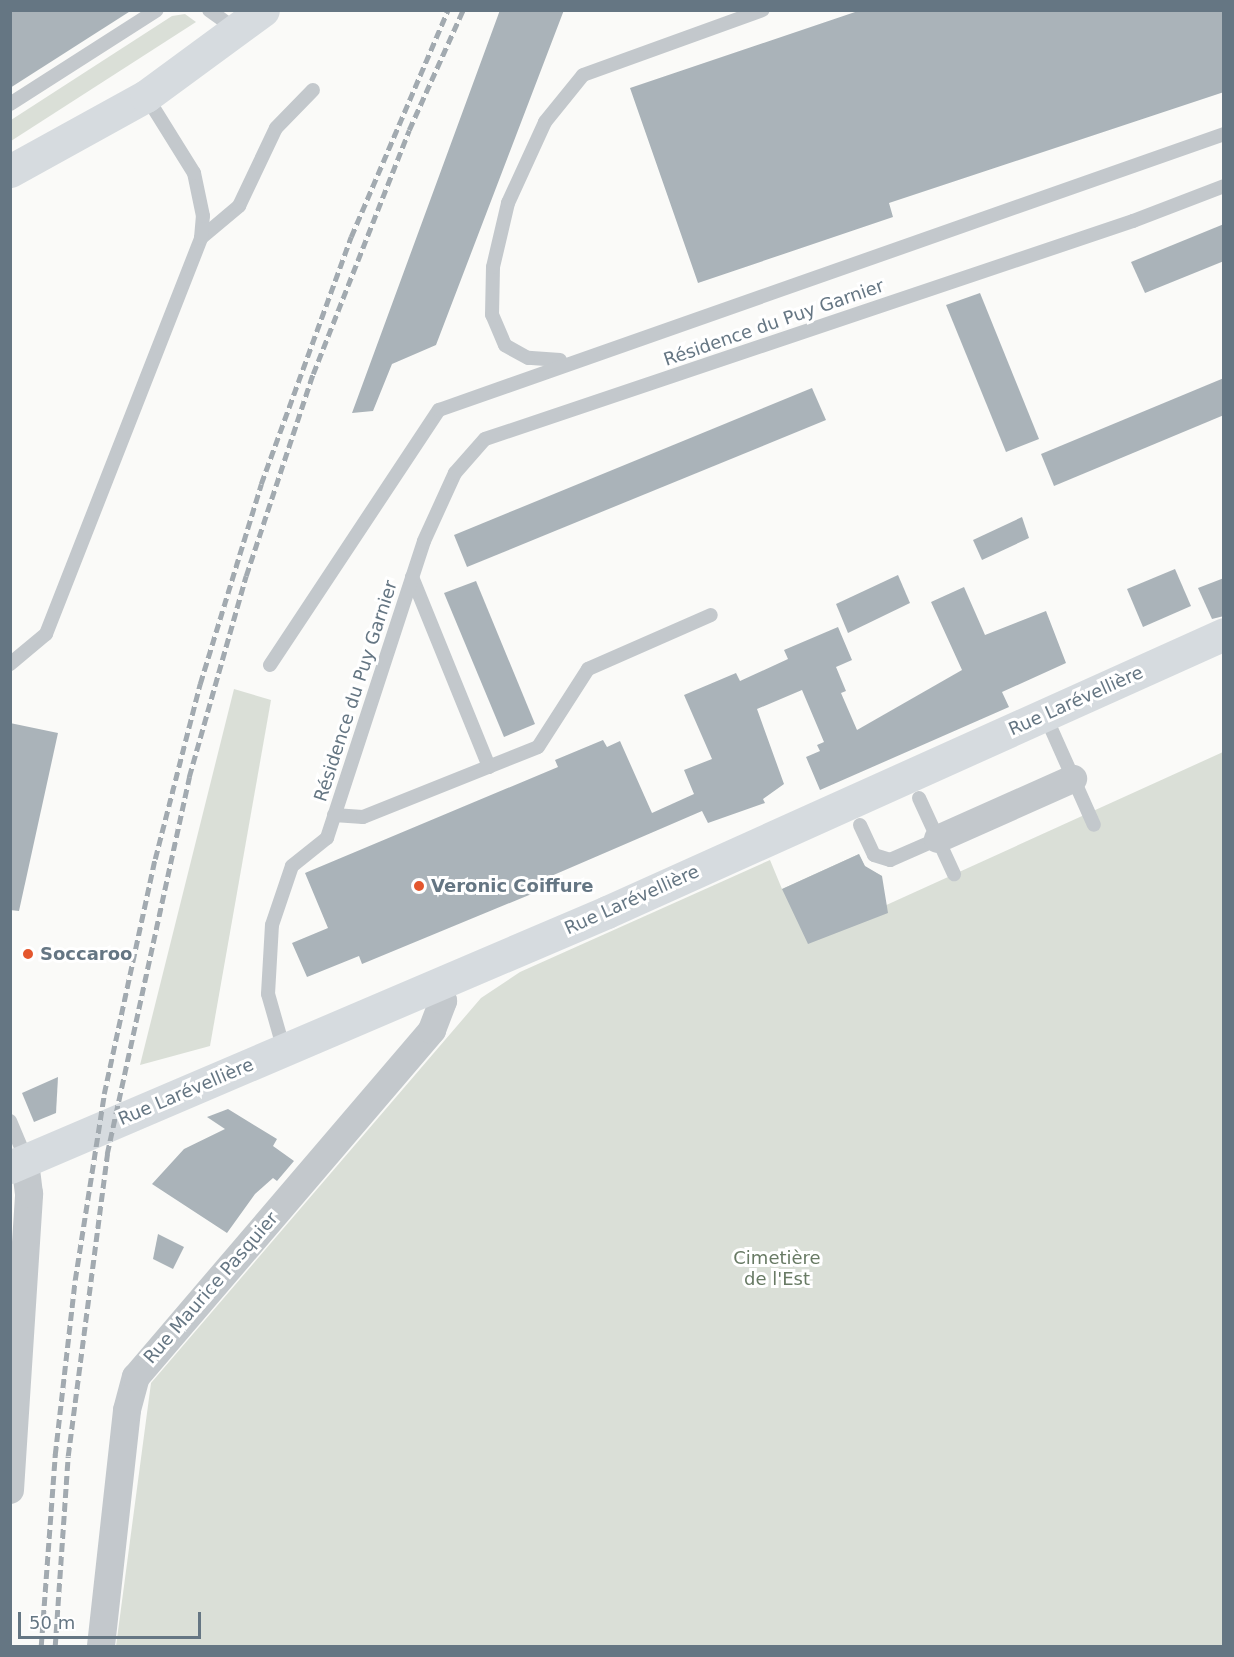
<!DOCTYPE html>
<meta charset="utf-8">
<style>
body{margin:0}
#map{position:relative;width:1234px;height:1657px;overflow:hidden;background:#fafaf8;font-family:"DejaVu Sans",sans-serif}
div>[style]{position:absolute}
.green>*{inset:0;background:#dadfd7}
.building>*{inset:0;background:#aab3b9}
.lane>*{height:14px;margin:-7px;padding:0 7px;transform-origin:7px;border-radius:7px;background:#c3c8cc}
.street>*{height:28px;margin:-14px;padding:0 14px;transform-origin:14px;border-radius:14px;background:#c3c8cc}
.secondary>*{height:33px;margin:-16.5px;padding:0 16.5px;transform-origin:16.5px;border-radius:16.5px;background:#d6dbdf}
.rail>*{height:4.5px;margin-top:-2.25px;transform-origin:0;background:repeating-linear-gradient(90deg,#a2aab0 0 9px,transparent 0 13.5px)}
.dots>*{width:16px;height:16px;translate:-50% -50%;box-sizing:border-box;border:3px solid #fff;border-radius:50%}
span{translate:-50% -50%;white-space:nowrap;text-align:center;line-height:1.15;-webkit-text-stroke:6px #fff;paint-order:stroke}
.street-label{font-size:18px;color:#657683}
.poi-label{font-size:18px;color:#657683;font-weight:700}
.left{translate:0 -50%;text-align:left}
.park-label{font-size:18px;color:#687a64}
.frame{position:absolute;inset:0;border:12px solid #657683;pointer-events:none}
.scale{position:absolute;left:18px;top:1612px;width:183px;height:27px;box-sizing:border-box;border:3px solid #657683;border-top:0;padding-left:8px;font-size:18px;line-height:21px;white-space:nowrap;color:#657683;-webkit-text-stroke:4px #fff;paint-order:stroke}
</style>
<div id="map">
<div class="green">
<i style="clip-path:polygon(185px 14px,196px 22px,11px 141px,11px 120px,172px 16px)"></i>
<i style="clip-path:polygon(234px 689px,271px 700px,210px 1046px,140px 1065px)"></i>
<i style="clip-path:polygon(1223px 752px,1223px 1646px,116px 1646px,151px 1383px,481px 998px,520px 972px,770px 860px,782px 889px,859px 854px,865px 867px,882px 876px,882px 907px)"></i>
</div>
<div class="building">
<i style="clip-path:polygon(10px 10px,132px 10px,10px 88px)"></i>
<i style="clip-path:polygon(500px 10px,564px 10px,436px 345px,392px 364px,373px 411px,352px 413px)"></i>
<i style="clip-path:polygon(861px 10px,1224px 10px,1224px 92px,889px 203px,893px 217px,698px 283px,630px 88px)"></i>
<i style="clip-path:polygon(1224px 224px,1224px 261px,1145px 293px,1131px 262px)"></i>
<i style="clip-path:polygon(980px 293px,1039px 439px,1006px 452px,946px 305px)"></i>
<i style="clip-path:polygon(1224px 378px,1224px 415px,1054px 486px,1041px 454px)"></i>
<i style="clip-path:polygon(812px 388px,826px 420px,467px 567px,454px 535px)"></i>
<i style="clip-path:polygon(1022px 517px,1029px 538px,982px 560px,973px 540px)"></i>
<i style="clip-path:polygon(1175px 569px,1191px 606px,1143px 627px,1127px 589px)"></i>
<i style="clip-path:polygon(898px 575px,910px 603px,848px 633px,836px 604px)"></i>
<i style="clip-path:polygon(1224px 578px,1224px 616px,1212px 619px,1198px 588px)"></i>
<i style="clip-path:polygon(476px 581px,535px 724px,504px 737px,444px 593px)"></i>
<i style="clip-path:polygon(964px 587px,985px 635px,1046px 611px,1066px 663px,1002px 692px,1009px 707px,820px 790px,806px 757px,820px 751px,817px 745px,824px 742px,802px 690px,757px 709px,784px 784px,763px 799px,765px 803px,708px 823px,702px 811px,542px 880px,546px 888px,362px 964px,359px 956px,307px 977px,292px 943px,328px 928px,305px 873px,558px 767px,555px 760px,603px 740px,607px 747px,620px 741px,652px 813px,694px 794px,684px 770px,712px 759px,684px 695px,736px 673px,740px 681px,788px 659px,784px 650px,838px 627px,852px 660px,836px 667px,846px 691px,841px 693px,857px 730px,962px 670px,931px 602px)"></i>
<i style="clip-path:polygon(10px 723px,58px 733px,19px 911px,10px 910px)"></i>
<i style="clip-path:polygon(859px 854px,865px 866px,882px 876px,888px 913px,808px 944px,782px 889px)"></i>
<i style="clip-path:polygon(58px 1077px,56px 1113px,34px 1122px,22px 1093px)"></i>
<i style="clip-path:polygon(228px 1109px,277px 1139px,273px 1146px,294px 1161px,277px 1181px,273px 1178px,255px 1194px,227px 1233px,152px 1184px,184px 1149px,225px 1129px,207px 1117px)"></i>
<i style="clip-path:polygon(158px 1234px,184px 1247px,173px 1269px,153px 1259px)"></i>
</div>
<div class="lane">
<i style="left:209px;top:10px;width:22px;rotate:36deg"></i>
<i style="left:10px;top:104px;width:174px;rotate:-32.6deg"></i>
<i style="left:201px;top:238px;width:50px;rotate:-40.1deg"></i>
<i style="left:239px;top:206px;width:86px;rotate:-64.6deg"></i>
<i style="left:276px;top:128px;width:53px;rotate:-45.8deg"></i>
<i style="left:560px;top:360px;width:32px;rotate:-176deg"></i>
<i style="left:528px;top:358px;width:26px;rotate:-151deg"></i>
<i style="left:505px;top:345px;width:33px;rotate:-113deg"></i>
<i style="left:492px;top:315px;width:48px;rotate:-88.8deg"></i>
<i style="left:493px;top:267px;width:66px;rotate:-76.8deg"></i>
<i style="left:508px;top:203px;width:89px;rotate:-65.4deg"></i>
<i style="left:545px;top:122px;width:60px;rotate:-51deg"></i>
<i style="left:583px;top:75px;width:191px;rotate:-19.9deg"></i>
<i style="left:412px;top:577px;width:205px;rotate:67.9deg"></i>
<i style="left:10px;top:664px;width:47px;rotate:-39.8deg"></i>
<i style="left:46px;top:634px;width:425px;rotate:-68.6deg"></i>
<i style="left:201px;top:238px;width:22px;rotate:-85deg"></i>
<i style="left:203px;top:216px;width:44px;rotate:-101.8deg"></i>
<i style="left:194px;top:173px;width:91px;rotate:-121.9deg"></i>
<i style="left:270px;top:665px;width:306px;rotate:-56.5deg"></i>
<i style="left:439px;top:410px;width:832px;rotate:-19.37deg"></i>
<i style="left:1045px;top:715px;width:120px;rotate:66deg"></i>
<i style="left:919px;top:798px;width:84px;rotate:65.3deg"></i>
<i style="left:334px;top:815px;width:29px;rotate:4deg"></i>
<i style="left:363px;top:817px;width:188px;rotate:-21.8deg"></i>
<i style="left:538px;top:747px;width:93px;rotate:-57.3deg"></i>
<i style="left:588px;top:669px;width:134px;rotate:-23.7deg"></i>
<i style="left:860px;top:825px;width:33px;rotate:65deg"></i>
<i style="left:874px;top:855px;width:17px;rotate:17deg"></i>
<i style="left:890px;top:860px;width:52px;rotate:-23.6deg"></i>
<i style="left:284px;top:1050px;width:58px;rotate:-105.9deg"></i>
<i style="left:268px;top:994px;width:69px;rotate:-86.7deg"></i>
<i style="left:272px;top:925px;width:62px;rotate:-71.3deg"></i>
<i style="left:292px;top:866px;width:45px;rotate:-38.7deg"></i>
<i style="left:327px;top:838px;width:312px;rotate:-71.9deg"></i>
<i style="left:424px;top:541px;width:75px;rotate:-65.5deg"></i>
<i style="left:455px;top:473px;width:45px;rotate:-48.6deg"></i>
<i style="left:485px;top:439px;width:684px;rotate:-18.59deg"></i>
<i style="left:1133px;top:221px;width:97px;rotate:-21deg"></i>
<i style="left:10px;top:1121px;width:41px;rotate:67.2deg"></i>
</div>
<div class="street">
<i style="left:938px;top:839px;width:148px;rotate:-24deg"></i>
<i style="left:10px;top:1490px;width:297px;rotate:-86.3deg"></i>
<i style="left:29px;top:1194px;width:33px;rotate:-97deg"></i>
<i style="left:101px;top:1646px;width:237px;rotate:-83.7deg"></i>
<i style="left:127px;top:1410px;width:34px;rotate:-75deg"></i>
<i style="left:136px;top:1377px;width:456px;rotate:-49.5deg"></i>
<i style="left:432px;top:1030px;width:31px;rotate:-69deg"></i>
<i style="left:443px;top:1001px;width:18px;rotate:-103deg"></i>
</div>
<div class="secondary">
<i style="left:10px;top:171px;width:155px;rotate:-28.9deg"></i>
<i style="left:146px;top:96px;width:145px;rotate:-36.3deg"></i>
<i style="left:10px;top:1167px;width:649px;rotate:-23.13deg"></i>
<i style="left:607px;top:912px;width:677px;rotate:-24.25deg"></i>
</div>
<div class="rail">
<i style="left:41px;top:1646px;width:192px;rotate:-85.8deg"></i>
<i style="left:55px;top:1455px;width:176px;rotate:-83.5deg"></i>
<i style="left:75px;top:1280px;width:188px;rotate:-81.1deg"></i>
<i style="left:104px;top:1094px;width:240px;rotate:-77.8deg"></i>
<i style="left:155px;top:859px;width:181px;rotate:-75.6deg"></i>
<i style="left:200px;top:684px;width:209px;rotate:-73deg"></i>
<i style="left:261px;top:484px;width:263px;rotate:-70deg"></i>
<i style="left:351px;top:237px;width:247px;rotate:-66.9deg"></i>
<i style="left:55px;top:1646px;width:190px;rotate:-86.1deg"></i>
<i style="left:68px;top:1456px;width:305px;rotate:-82.6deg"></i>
<i style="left:107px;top:1154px;width:386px;rotate:-77.7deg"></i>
<i style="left:189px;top:777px;width:209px;rotate:-74.2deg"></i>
<i style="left:246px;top:576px;width:213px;rotate:-71.7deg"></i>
<i style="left:313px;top:374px;width:262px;rotate:-68.5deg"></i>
<i style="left:409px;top:130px;width:132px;rotate:-65.8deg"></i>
</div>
<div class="dots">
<i style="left:419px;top:886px;background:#e4572e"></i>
<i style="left:28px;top:954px;background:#e4572e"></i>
</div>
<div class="street-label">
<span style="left:774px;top:323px;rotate:-19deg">Résidence du Puy Garnier</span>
<span style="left:356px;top:691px;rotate:-72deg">Résidence du Puy Garnier</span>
<span style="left:1076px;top:701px;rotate:-24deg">Rue Larévellière</span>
<span style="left:632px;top:900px;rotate:-24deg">Rue Larévellière</span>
<span style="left:186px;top:1092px;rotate:-23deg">Rue Larévellière</span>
<span style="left:211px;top:1288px;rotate:-49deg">Rue Maurice Pasquier</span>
</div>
<div class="poi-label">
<span class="left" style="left:431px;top:886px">Veronic Coiffure</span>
<span class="left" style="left:40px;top:954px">Soccaroo</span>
</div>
<div class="park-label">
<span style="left:777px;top:1269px">Cimetière<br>de l'Est</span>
</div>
<div class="frame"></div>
<div class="scale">50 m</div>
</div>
